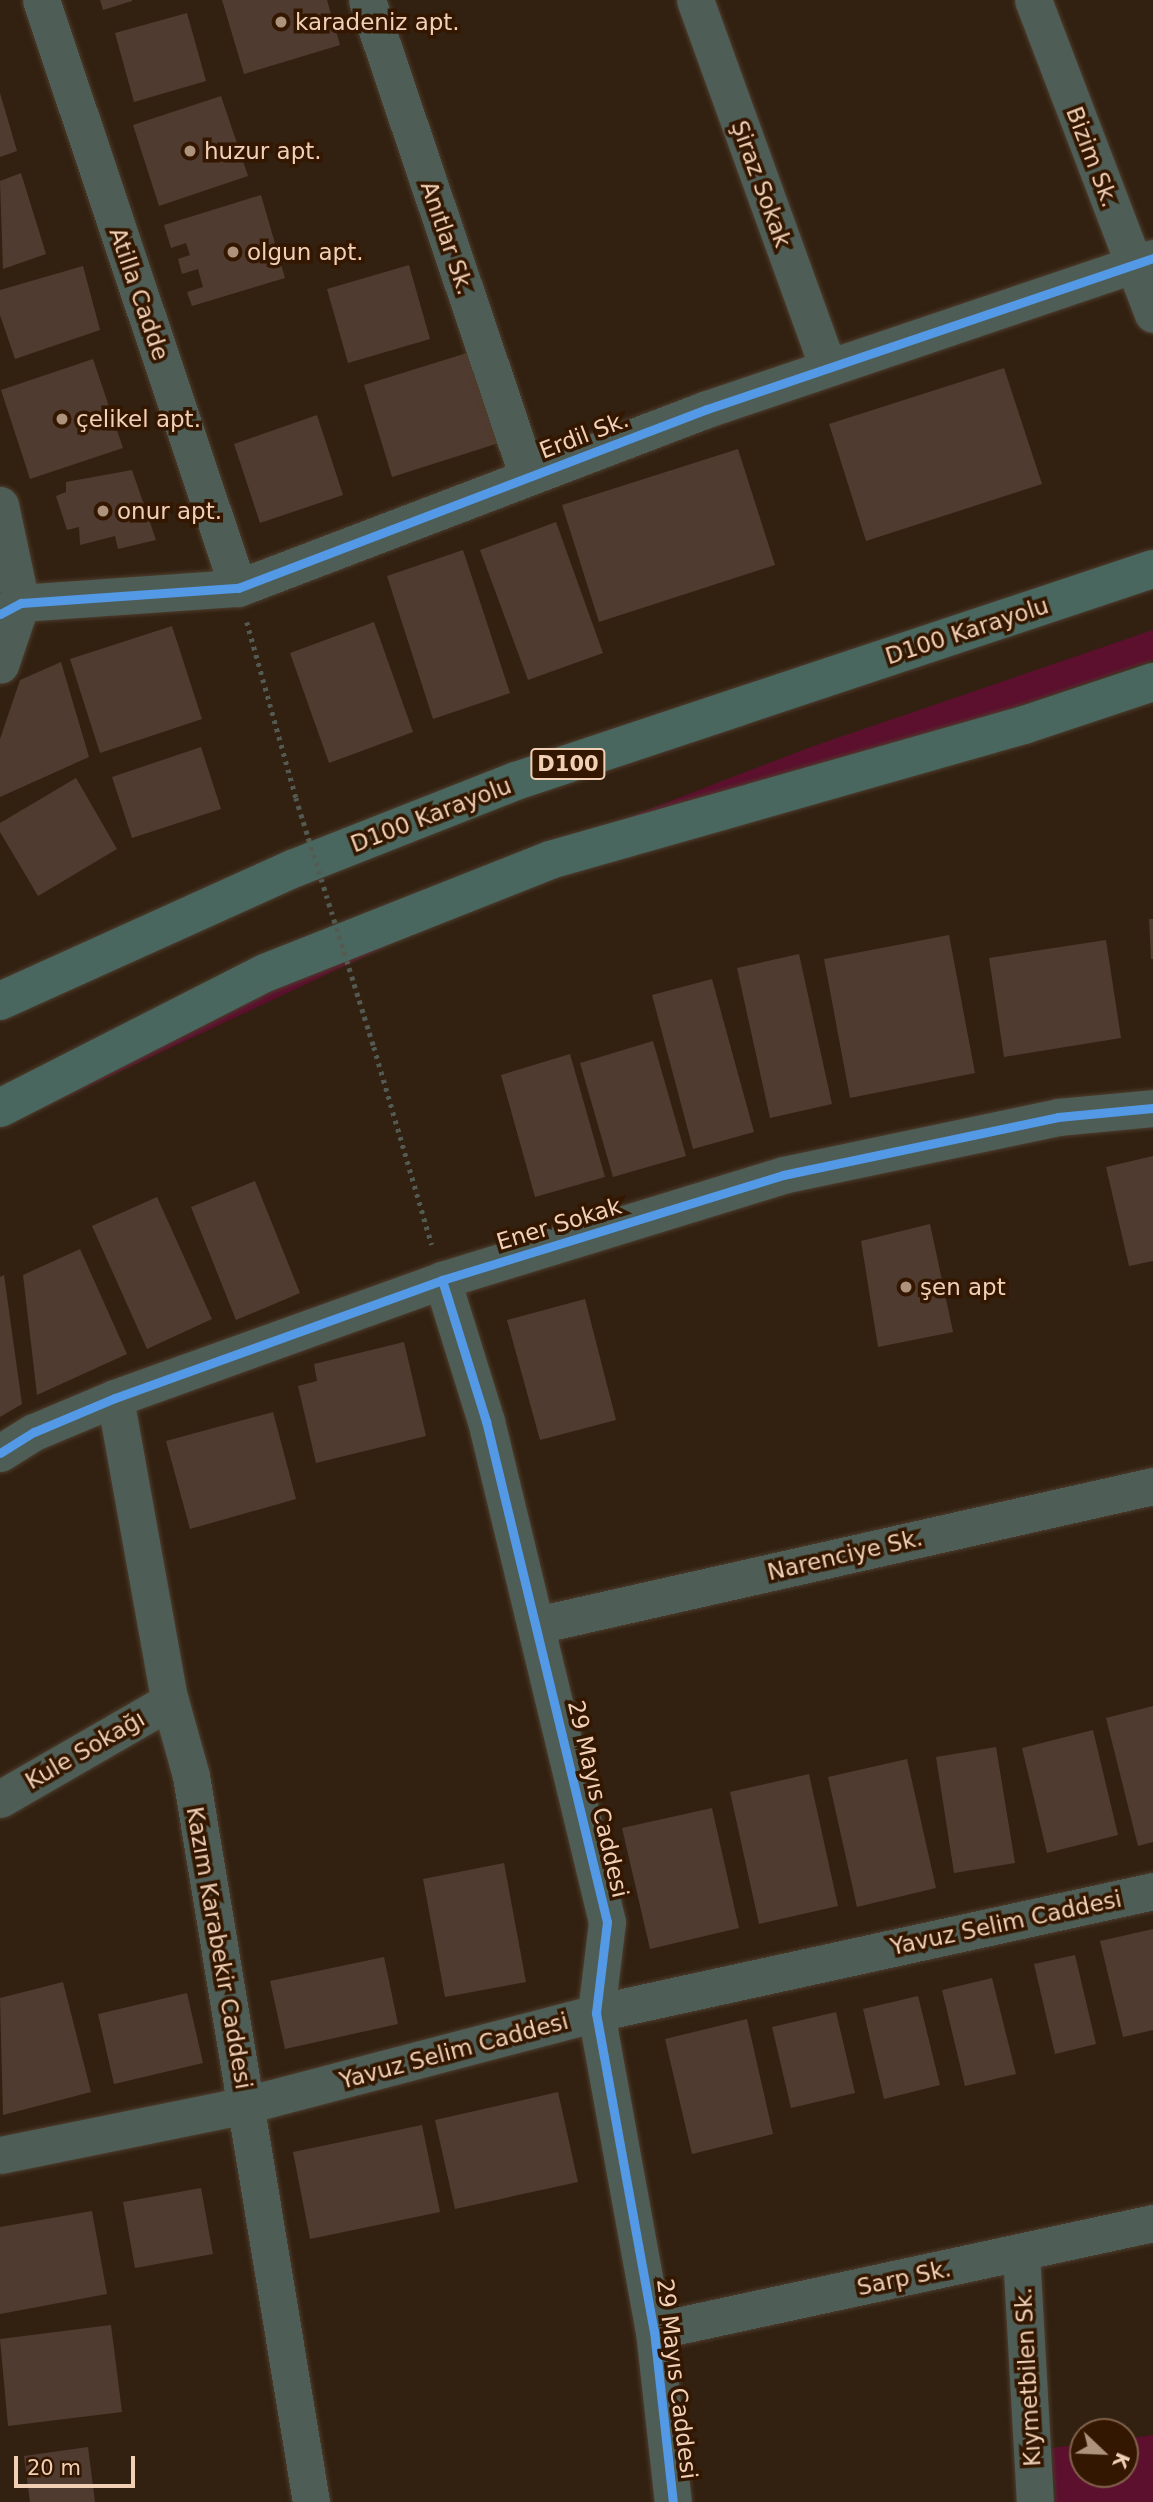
<!DOCTYPE html>
<meta charset="utf-8">
<style>
body{margin:0}
#map{position:relative;width:1153px;height:2502px;overflow:hidden;background:#322111;font-family:"DejaVu Sans",sans-serif}
div>[style]{position:absolute}
.green>*{inset:0;background:#5c102e}
.building>*{inset:0;background:#503b30}
.path>*{height:4.5px;margin-top:-2.25px;transform-origin:0;background:repeating-linear-gradient(90deg,#535a52 0 3.5px,transparent 0 8.5px)}
.roads{filter:drop-shadow(0 0 2px #4e3d2e) drop-shadow(0 0 2px #4e3d2e)}
.street>*{height:37px;margin:-18.5px;padding:0 18.5px;transform-origin:18.5px;border-radius:18.5px;background:#4e5d55}
.highway>*{height:38px;margin:-19px;padding:0 19px;transform-origin:19px;border-radius:19px;background:#49675f}
.path-bridge>*{height:4.5px;margin-top:-2.25px;transform-origin:0;background:repeating-linear-gradient(90deg,#535a52 0 3.5px,transparent 0 8.5px)}
.cycleway>*{height:9px;margin:-4.5px;padding:0 4.5px;transform-origin:4.5px;border-radius:4.5px;background:#5399e6}
.dots>*{width:19px;height:19px;translate:-50% -50%;box-sizing:border-box;border:4px solid #341700;border-radius:50%}
span{translate:-50% -50%;white-space:nowrap;text-align:center;line-height:1.15;-webkit-text-stroke:7px #341700;paint-order:stroke}
.shield-label span{padding:2px 5px;background:#341700;border:2px solid;border-radius:5px;-webkit-text-stroke-width:0}
.shield-label{font-size:21px;color:#f1d0b6;font-weight:700}
.poi-label{font-size:23px;color:#f1d0b6}
.left{translate:0 -50%;text-align:left}
.street-label{font-size:23px;color:#f1d0b6}
.north{position:absolute;left:1069px;top:2418px;width:70px;height:70px;box-sizing:border-box;background:#341700;border:2px solid #806149;border-radius:50%;rotate:113deg;font-size:19px;font-weight:700;line-height:28px;text-align:center;color:#f1d0b6}
.north::after{content:'';display:block;margin:auto;width:24px;height:32px;background:#ae937c;clip-path:polygon(50% 0,100% 100%,50% 72%,0 100%)}
.scale{position:absolute;left:14px;top:2456px;width:121px;height:32px;box-sizing:border-box;border:4px solid #f1d0b6;border-top:0;padding-left:9px;font-size:21px;line-height:24px;white-space:nowrap;color:#f1d0b6;-webkit-text-stroke:5px #341700;paint-order:stroke}
</style>
<div id="map">
<div class="green">
<i style="clip-path:polygon(1153px 630px,1153px 660px,781px 787px,400px 940px,0 1128px,0 1098px,613px 823px,811px 747px)"></i>
<i style="clip-path:polygon(1153px 2435px,1153px 2502px,1056px 2502px,1052px 2448px,1083px 2444px,1083px 2474px,1125px 2474px,1125px 2439px)"></i>
</div>
<div class="building">
<i style="clip-path:polygon(100px 0,132px 0,132px 1px,103px 10px)"></i>
<i style="clip-path:polygon(222px 0,327px 0,340px 45px,244px 74px)"></i>
<i style="clip-path:polygon(187px 13px,206px 81px,134px 102px,115px 33px)"></i>
<i style="clip-path:polygon(0 93px,17px 151px,0 157px)"></i>
<i style="clip-path:polygon(221px 96px,248px 176px,159px 206px,133px 125px)"></i>
<i style="clip-path:polygon(21px 173px,46px 254px,3px 269px,0 181px)"></i>
<i style="clip-path:polygon(261px 195px,285px 278px,192px 306px,187px 292px,203px 287px,198px 269px,182px 274px,178px 259px,190px 255px,186px 243px,171px 248px,164px 225px)"></i>
<i style="clip-path:polygon(409px 265px,430px 339px,348px 363px,327px 289px)"></i>
<i style="clip-path:polygon(83px 266px,100px 330px,15px 359px,0 315px,0 290px)"></i>
<i style="clip-path:polygon(470px 352px,499px 443px,392px 477px,364px 385px)"></i>
<i style="clip-path:polygon(93px 359px,123px 448px,30px 479px,1px 390px)"></i>
<i style="clip-path:polygon(1004px 368px,1042px 484px,866px 541px,829px 424px)"></i>
<i style="clip-path:polygon(317px 415px,343px 495px,260px 523px,234px 444px)"></i>
<i style="clip-path:polygon(738px 449px,775px 565px,599px 622px,562px 505px)"></i>
<i style="clip-path:polygon(132px 470px,156px 540px,118px 549px,115px 536px,80px 545px,79px 527px,67px 530px,56px 496px,66px 492px,66px 482px)"></i>
<i style="clip-path:polygon(556px 522px,603px 653px,528px 680px,480px 550px)"></i>
<i style="clip-path:polygon(463px 550px,510px 693px,433px 719px,387px 576px)"></i>
<i style="clip-path:polygon(374px 622px,413px 732px,329px 763px,290px 653px)"></i>
<i style="clip-path:polygon(172px 626px,202px 719px,100px 753px,70px 659px)"></i>
<i style="clip-path:polygon(61px 662px,89px 757px,0 797px,0 739px,20px 680px)"></i>
<i style="clip-path:polygon(201px 747px,221px 809px,132px 838px,112px 777px)"></i>
<i style="clip-path:polygon(76px 778px,117px 849px,38px 896px,0 832px,0 823px)"></i>
<i style="clip-path:polygon(1149px 919px,1153px 919px,1153px 959px,1151px 959px)"></i>
<i style="clip-path:polygon(949px 935px,975px 1073px,850px 1098px,824px 959px)"></i>
<i style="clip-path:polygon(1106px 940px,1121px 1038px,1004px 1057px,989px 958px)"></i>
<i style="clip-path:polygon(799px 954px,832px 1104px,770px 1118px,737px 968px)"></i>
<i style="clip-path:polygon(712px 979px,754px 1132px,693px 1149px,652px 995px)"></i>
<i style="clip-path:polygon(653px 1041px,686px 1156px,613px 1177px,580px 1063px)"></i>
<i style="clip-path:polygon(570px 1054px,605px 1177px,535px 1197px,501px 1075px)"></i>
<i style="clip-path:polygon(1153px 1156px,1153px 1261px,1129px 1266px,1106px 1167px)"></i>
<i style="clip-path:polygon(255px 1181px,300px 1293px,236px 1320px,191px 1207px)"></i>
<i style="clip-path:polygon(157px 1197px,212px 1319px,147px 1349px,92px 1226px)"></i>
<i style="clip-path:polygon(930px 1224px,953px 1332px,878px 1347px,861px 1241px)"></i>
<i style="clip-path:polygon(80px 1249px,127px 1354px,37px 1395px,23px 1275px)"></i>
<i style="clip-path:polygon(4px 1275px,22px 1404px,0 1417px,0 1277px)"></i>
<i style="clip-path:polygon(585px 1299px,616px 1420px,540px 1440px,507px 1320px)"></i>
<i style="clip-path:polygon(404px 1342px,426px 1436px,316px 1463px,298px 1386px,317px 1381px,314px 1364px)"></i>
<i style="clip-path:polygon(273px 1412px,296px 1499px,190px 1529px,166px 1441px)"></i>
<i style="clip-path:polygon(1153px 1706px,1153px 1842px,1138px 1846px,1106px 1718px)"></i>
<i style="clip-path:polygon(1093px 1730px,1118px 1835px,1047px 1853px,1022px 1748px)"></i>
<i style="clip-path:polygon(996px 1747px,1015px 1863px,954px 1873px,936px 1757px)"></i>
<i style="clip-path:polygon(907px 1759px,936px 1888px,857px 1907px,828px 1777px)"></i>
<i style="clip-path:polygon(809px 1774px,838px 1906px,759px 1924px,730px 1792px)"></i>
<i style="clip-path:polygon(712px 1808px,739px 1928px,650px 1949px,622px 1828px)"></i>
<i style="clip-path:polygon(504px 1863px,526px 1982px,445px 1997px,423px 1879px)"></i>
<i style="clip-path:polygon(1153px 1929px,1153px 2030px,1123px 2037px,1100px 1941px)"></i>
<i style="clip-path:polygon(1075px 1955px,1096px 2044px,1055px 2054px,1034px 1964px)"></i>
<i style="clip-path:polygon(384px 1957px,398px 2024px,285px 2049px,270px 1981px)"></i>
<i style="clip-path:polygon(992px 1978px,1016px 2074px,965px 2086px,942px 1990px)"></i>
<i style="clip-path:polygon(63px 1982px,91px 2092px,3px 2115px,0 1998px)"></i>
<i style="clip-path:polygon(187px 1993px,203px 2063px,114px 2084px,98px 2014px)"></i>
<i style="clip-path:polygon(918px 1996px,940px 2085px,884px 2099px,863px 2009px)"></i>
<i style="clip-path:polygon(836px 2012px,855px 2093px,791px 2108px,772px 2027px)"></i>
<i style="clip-path:polygon(747px 2019px,773px 2134px,692px 2154px,665px 2039px)"></i>
<i style="clip-path:polygon(558px 2092px,578px 2182px,455px 2209px,435px 2120px)"></i>
<i style="clip-path:polygon(422px 2125px,440px 2212px,310px 2239px,293px 2152px)"></i>
<i style="clip-path:polygon(201px 2188px,213px 2254px,135px 2268px,123px 2202px)"></i>
<i style="clip-path:polygon(92px 2211px,107px 2294px,0 2314px,0 2227px)"></i>
<i style="clip-path:polygon(111px 2325px,122px 2412px,8px 2426px,0 2339px)"></i>
<i style="clip-path:polygon(88px 2447px,95px 2502px,30px 2502px,24px 2456px)"></i>
</div>
<div class="path">
<i style="left:247px;top:622px;width:183px;rotate:74.4deg"></i>
<i style="left:374px;top:1047px;width:206px;rotate:73.7deg"></i>
</div>
<div class="roads">
<div class="street">
<i style="left:41px;top:0;width:620px;rotate:71.48deg"></i>
<i style="left:367px;top:0;width:503px;rotate:71.35deg"></i>
<i style="left:695px;top:0;width:391px;rotate:70.1deg"></i>
<i style="left:1033px;top:0;width:336px;rotate:69.1deg"></i>
<i style="left:0;top:505px;width:100px;rotate:77.9deg"></i>
<i style="left:21px;top:603px;width:65px;rotate:108.7deg"></i>
<i style="left:0;top:614px;width:24px;rotate:-28deg"></i>
<i style="left:21px;top:603px;width:218px;rotate:-4deg"></i>
<i style="left:238px;top:588px;width:502px;rotate:-20.89deg"></i>
<i style="left:707px;top:409px;width:471px;rotate:-18.7deg"></i>
<i style="left:442px;top:1280px;width:148px;rotate:72.7deg"></i>
<i style="left:486px;top:1421px;width:515px;rotate:76.42deg"></i>
<i style="left:607px;top:1922px;width:92px;rotate:96.9deg"></i>
<i style="left:596px;top:2013px;width:323px;rotate:79.7deg"></i>
<i style="left:654px;top:2331px;width:172px;rotate:83.7deg"></i>
<i style="left:115px;top:1398px;width:304px;rotate:79.8deg"></i>
<i style="left:169px;top:1697px;width:82px;rotate:74.4deg"></i>
<i style="left:191px;top:1776px;width:736px;rotate:80.61deg"></i>
<i style="left:0;top:1453px;width:40px;rotate:-32deg"></i>
<i style="left:34px;top:1432px;width:88px;rotate:-22.8deg"></i>
<i style="left:115px;top:1398px;width:348px;rotate:-19.8deg"></i>
<i style="left:442px;top:1280px;width:357px;rotate:-17.1deg"></i>
<i style="left:783px;top:1175px;width:281px;rotate:-11.9deg"></i>
<i style="left:1058px;top:1117px;width:95px;rotate:-5.4deg"></i>
<i style="left:537px;top:1625px;width:631px;rotate:-12.72deg"></i>
<i style="left:0;top:1799px;width:196px;rotate:-30deg"></i>
<i style="left:0;top:2155px;width:251px;rotate:-11.5deg"></i>
<i style="left:246px;top:2105px;width:362px;rotate:-14.7deg"></i>
<i style="left:596px;top:2013px;width:570px;rotate:-12.35deg"></i>
<i style="left:1021px;top:2253px;width:249px;rotate:86.8deg"></i>
<i style="left:654px;top:2331px;width:511px;rotate:-12.21deg"></i>
</div>
<div class="highway">
<i style="left:0;top:1001px;width:324px;rotate:-24.3deg"></i>
<i style="left:295px;top:868px;width:238px;rotate:-21.5deg"></i>
<i style="left:516px;top:781px;width:671px;rotate:-18.41deg"></i>
<i style="left:0;top:1108px;width:297px;rotate:-27deg"></i>
<i style="left:265px;top:973px;width:307px;rotate:-21.6deg"></i>
<i style="left:550px;top:860px;width:493px;rotate:-15.9deg"></i>
<i style="left:1024px;top:725px;width:136px;rotate:-18.4deg"></i>
</div>
</div>
<div class="path-bridge">
<i style="left:296px;top:798px;width:261px;rotate:72.6deg"></i>
</div>
<div class="cycleway">
<i style="left:0;top:614px;width:24px;rotate:-28deg"></i>
<i style="left:21px;top:603px;width:218px;rotate:-4deg"></i>
<i style="left:238px;top:588px;width:502px;rotate:-20.89deg"></i>
<i style="left:707px;top:409px;width:471px;rotate:-18.7deg"></i>
<i style="left:442px;top:1280px;width:148px;rotate:72.7deg"></i>
<i style="left:486px;top:1421px;width:515px;rotate:76.42deg"></i>
<i style="left:607px;top:1922px;width:92px;rotate:96.9deg"></i>
<i style="left:596px;top:2013px;width:323px;rotate:79.7deg"></i>
<i style="left:654px;top:2331px;width:172px;rotate:83.7deg"></i>
<i style="left:0;top:1453px;width:40px;rotate:-32deg"></i>
<i style="left:34px;top:1432px;width:88px;rotate:-22.8deg"></i>
<i style="left:115px;top:1398px;width:348px;rotate:-19.8deg"></i>
<i style="left:442px;top:1280px;width:357px;rotate:-17.1deg"></i>
<i style="left:783px;top:1175px;width:281px;rotate:-11.9deg"></i>
<i style="left:1058px;top:1117px;width:95px;rotate:-5.4deg"></i>
</div>
<div class="dots">
<i style="left:281px;top:22px;background:#ae937c"></i>
<i style="left:190px;top:151px;background:#ae937c"></i>
<i style="left:233px;top:252px;background:#ae937c"></i>
<i style="left:62px;top:419px;background:#ae937c"></i>
<i style="left:103px;top:511px;background:#ae937c"></i>
<i style="left:906px;top:1287px;background:#ae937c"></i>
</div>
<div class="shield-label">
<span style="left:568px;top:764px">D100</span>
</div>
<div class="poi-label">
<span class="left" style="left:295px;top:22px">karadeniz apt.</span>
<span class="left" style="left:204px;top:151px">huzur apt.</span>
<span class="left" style="left:247px;top:252px">olgun apt.</span>
<span class="left" style="left:76px;top:419px">çelikel apt.</span>
<span class="left" style="left:117px;top:511px">onur apt.</span>
<span class="left" style="left:920px;top:1287px">şen apt</span>
</div>
<div class="street-label">
<span style="left:1092px;top:157px;rotate:69deg">Bizim Sk.</span>
<span style="left:761px;top:184px;rotate:70deg">Şiraz Sokak</span>
<span style="left:447px;top:238px;rotate:71deg">Anıtlar Sk.</span>
<span style="left:139px;top:294px;rotate:71deg">Atilla Cadde</span>
<span style="left:584px;top:435px;rotate:-21deg">Erdil Sk.</span>
<span style="left:967px;top:631px;rotate:-18deg">D100 Karayolu</span>
<span style="left:431px;top:815px;rotate:-21deg">D100 Karayolu</span>
<span style="left:559px;top:1224px;rotate:-17deg">Ener Sokak</span>
<span style="left:845px;top:1555px;rotate:-13deg">Narenciye Sk.</span>
<span style="left:85px;top:1750px;rotate:-30deg">Kule Sokağı</span>
<span style="left:598px;top:1799px;rotate:77deg">29 Mayıs Caddesi</span>
<span style="left:1006px;top:1923px;rotate:-12deg">Yavuz Selim Caddesi</span>
<span style="left:219px;top:1948px;rotate:80deg">Kazım Karabekir Caddesi</span>
<span style="left:454px;top:2051px;rotate:-15deg">Yavuz Selim Caddesi</span>
<span style="left:904px;top:2278px;rotate:-12deg">Sarp Sk.</span>
<span style="left:1028px;top:2377px;rotate:-93deg">Kıymetbilen Sk.</span>
<span style="left:677px;top:2379px;rotate:83deg">29 Mayıs Caddesi</span>
</div>
<div class="north">K</div>
<div class="scale">20 m</div>
</div>
